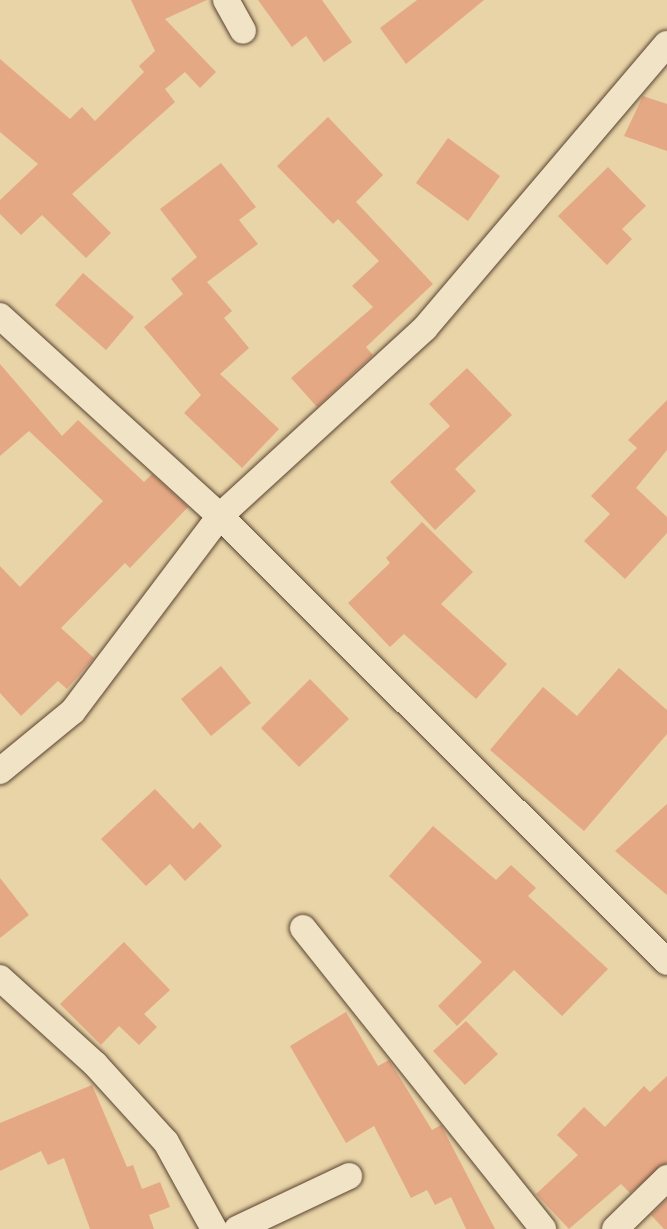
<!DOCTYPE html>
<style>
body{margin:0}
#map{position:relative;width:667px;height:1229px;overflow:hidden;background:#e8d4a7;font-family:"Gentium Book Plus",serif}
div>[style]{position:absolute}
.building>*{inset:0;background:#e5a885}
.roads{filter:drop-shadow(0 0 2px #5a4230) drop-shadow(0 0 2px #5a4230)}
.minor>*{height:26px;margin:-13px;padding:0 13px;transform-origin:13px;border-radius:13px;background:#f0e3c6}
span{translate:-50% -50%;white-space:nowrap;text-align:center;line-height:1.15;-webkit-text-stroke:5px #f0e3c6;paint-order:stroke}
</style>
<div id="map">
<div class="building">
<i style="clip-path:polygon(131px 0,207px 0,165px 19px,216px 72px,200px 88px,185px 72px,165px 89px,175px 102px,72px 194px,111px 233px,86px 258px,42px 215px,21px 235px,0 214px,0 200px,38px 164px,0 132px,0 59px,70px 119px,82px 107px,95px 121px,144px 72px,139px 66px,155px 51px)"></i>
<i style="clip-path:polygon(258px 0,322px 0,352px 42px,324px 62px,306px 36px,292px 47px)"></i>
<i style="clip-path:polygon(417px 0,484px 0,406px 64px,380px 28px)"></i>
<i style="clip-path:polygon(643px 96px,667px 104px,667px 151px,624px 136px)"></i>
<i style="clip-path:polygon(328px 117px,383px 175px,356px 202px,433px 284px,366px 347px,373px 355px,317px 407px,291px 378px,373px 307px,352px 286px,379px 261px,338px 219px,333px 224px,277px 166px)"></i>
<i style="clip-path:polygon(448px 138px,500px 176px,468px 221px,416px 183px)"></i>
<i style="clip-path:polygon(221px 163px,256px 207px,239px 220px,258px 244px,207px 282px,232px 311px,224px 318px,249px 348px,220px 374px,279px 429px,242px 468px,184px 413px,201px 395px,144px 327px,183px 294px,171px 279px,197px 257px,160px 209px)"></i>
<i style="clip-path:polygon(608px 167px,646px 206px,622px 229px,632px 239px,607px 265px,558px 216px)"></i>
<i style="clip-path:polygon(83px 273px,134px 317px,106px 350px,55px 305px)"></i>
<i style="clip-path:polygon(0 364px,62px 436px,78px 420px,144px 482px,152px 474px,188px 507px,130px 568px,125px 563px,61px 628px,94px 658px,67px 689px,58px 681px,21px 716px,0 693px,0 566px,20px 587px,103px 501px,29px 431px,0 456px)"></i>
<i style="clip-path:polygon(467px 368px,512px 415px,455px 469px,476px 491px,435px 530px,390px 482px,450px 426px,429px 404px)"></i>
<i style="clip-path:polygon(667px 400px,667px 450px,636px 488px,667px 517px,667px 533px,625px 579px,584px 541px,610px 514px,591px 496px,637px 448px,628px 440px)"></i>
<i style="clip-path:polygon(422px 522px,473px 572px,441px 604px,507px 664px,476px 699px,404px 634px,390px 647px,348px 603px,390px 563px,386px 558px)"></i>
<i style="clip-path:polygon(221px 666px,251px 703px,211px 736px,181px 699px)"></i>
<i style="clip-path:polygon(619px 668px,667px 710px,667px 734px,584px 831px,490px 750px,543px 687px,577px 716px)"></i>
<i style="clip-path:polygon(310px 679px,349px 719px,299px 767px,261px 728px)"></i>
<i style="clip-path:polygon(155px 789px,193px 829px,200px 822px,222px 846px,185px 881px,170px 864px,146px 886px,101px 839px)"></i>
<i style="clip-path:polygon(667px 804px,667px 895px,615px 851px)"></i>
<i style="clip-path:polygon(433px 826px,496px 880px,511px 865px,536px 888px,528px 896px,608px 969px,562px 1016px,514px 970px,457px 1026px,438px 1006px,482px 962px,389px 876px)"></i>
<i style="clip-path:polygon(0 878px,29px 915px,0 938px)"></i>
<i style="clip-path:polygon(124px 942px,170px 990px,144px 1014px,157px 1027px,139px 1045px,119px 1026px,101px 1045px,60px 1004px)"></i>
<i style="clip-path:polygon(346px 1012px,378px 1066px,389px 1060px,432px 1130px,441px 1125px,495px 1229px,466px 1229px,451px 1197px,435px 1205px,427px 1190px,411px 1198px,374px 1126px,346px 1143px,290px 1046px)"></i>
<i style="clip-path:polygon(466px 1021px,498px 1054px,465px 1085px,433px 1051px)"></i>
<i style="clip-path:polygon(667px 1076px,667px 1163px,630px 1193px,621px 1184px,569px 1229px,536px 1194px,578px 1155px,557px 1135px,584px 1107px,605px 1127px,644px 1086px,650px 1092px)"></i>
<i style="clip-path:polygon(92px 1085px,127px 1167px,133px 1165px,142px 1189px,160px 1182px,170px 1207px,149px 1215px,154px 1229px,90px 1229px,64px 1158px,48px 1165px,41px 1151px,0 1171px,0 1123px)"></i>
<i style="clip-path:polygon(667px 1199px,667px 1229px,664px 1229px,651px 1215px)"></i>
</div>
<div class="roads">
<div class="minor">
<i style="left:226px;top:0;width:35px;rotate:61deg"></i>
<i style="left:0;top:316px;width:297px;rotate:42.3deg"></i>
<i style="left:220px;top:516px;width:631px;rotate:44.94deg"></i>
<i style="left:0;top:771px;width:94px;rotate:-39.4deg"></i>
<i style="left:73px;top:711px;width:244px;rotate:-53deg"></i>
<i style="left:220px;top:516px;width:278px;rotate:-42.5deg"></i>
<i style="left:425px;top:328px;width:373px;rotate:-49.6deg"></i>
<i style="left:303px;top:928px;width:385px;rotate:51.4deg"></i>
<i style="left:0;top:978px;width:128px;rotate:42.2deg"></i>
<i style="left:95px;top:1064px;width:105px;rotate:47.7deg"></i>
<i style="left:166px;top:1142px;width:99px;rotate:61.1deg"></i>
<i style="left:237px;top:1229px;width:124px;rotate:-25.3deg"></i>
<i style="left:615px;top:1229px;width:73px;rotate:-44.4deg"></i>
</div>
</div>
</div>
